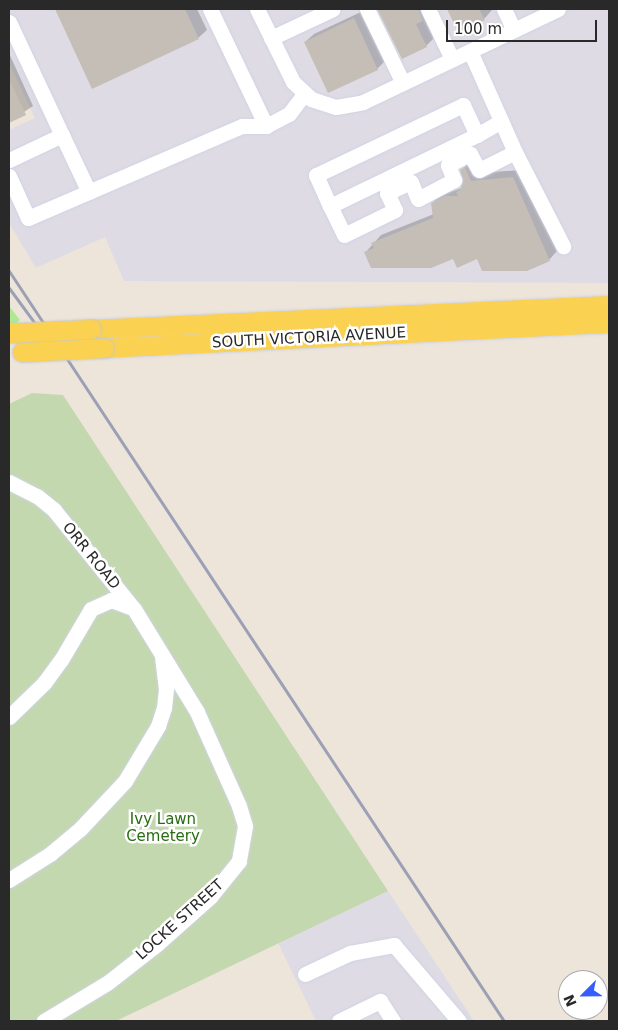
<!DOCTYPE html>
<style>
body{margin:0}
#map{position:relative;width:618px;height:1030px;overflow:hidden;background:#ede4da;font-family:"DejaVu Sans",sans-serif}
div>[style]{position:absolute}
.industrial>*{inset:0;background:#dedbe4}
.green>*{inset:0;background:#b0e892}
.cemetery>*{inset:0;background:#c4d8b0}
.shadow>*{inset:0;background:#0003}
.building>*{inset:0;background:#c4beb7}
.roads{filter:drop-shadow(0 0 1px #cfd3e4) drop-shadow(0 0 1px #cfd3e4)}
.minor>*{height:15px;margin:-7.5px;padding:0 7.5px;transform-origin:7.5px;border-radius:7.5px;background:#fff}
.major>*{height:19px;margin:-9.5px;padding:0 9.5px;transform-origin:9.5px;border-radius:9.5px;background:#fad151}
.rail>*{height:3px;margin:-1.5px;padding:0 1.5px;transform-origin:1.5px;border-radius:1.5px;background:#9ca0b5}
.bridges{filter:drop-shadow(0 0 1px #c7c7c7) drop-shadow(0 0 1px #c7c7c7)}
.major-bridge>*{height:19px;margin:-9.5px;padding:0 9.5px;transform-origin:9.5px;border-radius:9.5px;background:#fad151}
span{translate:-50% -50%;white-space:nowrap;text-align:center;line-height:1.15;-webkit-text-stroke:5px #fff;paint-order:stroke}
.street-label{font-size:15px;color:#292929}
.park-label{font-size:15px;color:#286b14}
.frame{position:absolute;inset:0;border:10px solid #292929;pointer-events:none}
.north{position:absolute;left:558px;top:970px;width:50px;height:50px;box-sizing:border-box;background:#fff;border:1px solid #a9a9a9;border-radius:50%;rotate:247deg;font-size:14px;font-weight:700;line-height:20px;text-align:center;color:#292929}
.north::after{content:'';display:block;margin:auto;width:18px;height:22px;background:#355dff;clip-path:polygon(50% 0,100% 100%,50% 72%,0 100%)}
.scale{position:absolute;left:446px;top:20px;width:151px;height:22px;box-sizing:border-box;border:2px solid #292929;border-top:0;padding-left:6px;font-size:15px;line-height:18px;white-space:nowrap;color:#292929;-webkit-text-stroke:4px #fff;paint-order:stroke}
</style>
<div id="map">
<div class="industrial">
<i style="clip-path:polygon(9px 9px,609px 9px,609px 283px,124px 281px,105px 237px,36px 268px,9px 223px,9px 130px,35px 118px,9px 63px)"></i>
<i style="clip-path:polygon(388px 891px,474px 1021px,316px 1021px,278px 943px)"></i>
</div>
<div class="green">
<i style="clip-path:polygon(9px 306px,20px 320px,17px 323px,9px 323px)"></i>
</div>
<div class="cemetery">
<i style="clip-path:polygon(32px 393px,63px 395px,388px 891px,116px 1021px,9px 1021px,9px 404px)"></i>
</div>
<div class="shadow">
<i style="clip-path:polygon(56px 9px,197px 9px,207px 30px,198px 38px,93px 87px)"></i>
<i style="clip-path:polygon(379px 9px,430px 9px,434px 38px,426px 46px,402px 57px)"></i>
<i style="clip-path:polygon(448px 9px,492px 9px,492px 10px,484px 19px,458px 31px)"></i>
<i style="clip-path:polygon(363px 11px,386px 60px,377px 69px,329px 92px,305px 42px,314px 34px)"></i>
<i style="clip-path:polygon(9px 53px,33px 106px,9px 122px,10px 101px)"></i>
<i style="clip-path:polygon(470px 162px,480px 173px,521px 170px,557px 251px,549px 260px,365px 253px,381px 235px,434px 214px,432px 203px,441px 195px,462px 188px,465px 181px,461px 170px)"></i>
</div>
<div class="building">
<i style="clip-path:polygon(55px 9px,185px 9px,199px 39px,92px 89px)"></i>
<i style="clip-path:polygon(377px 9px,418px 9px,423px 21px,416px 24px,427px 47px,402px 59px)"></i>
<i style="clip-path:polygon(447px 9px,479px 9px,485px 20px,458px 32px)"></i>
<i style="clip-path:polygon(354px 18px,378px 70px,328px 93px,304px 42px)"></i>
<i style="clip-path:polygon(9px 79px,26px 115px,9px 123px)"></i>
<i style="clip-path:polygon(465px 167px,471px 181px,513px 177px,550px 261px,527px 271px,482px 271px,477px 259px,457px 268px,453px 259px,431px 268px,371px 268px,364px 252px,374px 248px,371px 243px,433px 218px,431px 203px,446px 196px,458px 196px,456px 192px,460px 190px,463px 181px,460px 170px)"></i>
</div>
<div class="roads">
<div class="minor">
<i style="left:210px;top:9px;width:130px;rotate:64.4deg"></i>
<i style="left:257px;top:9px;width:81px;rotate:63.7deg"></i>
<i style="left:293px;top:82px;width:25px;rotate:43deg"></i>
<i style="left:311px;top:99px;width:26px;rotate:18deg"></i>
<i style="left:336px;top:107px;width:27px;rotate:-10deg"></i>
<i style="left:363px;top:102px;width:216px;rotate:-25.5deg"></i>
<i style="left:367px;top:9px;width:82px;rotate:64.1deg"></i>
<i style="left:428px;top:9px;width:55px;rotate:64.4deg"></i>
<i style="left:504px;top:9px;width:23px;rotate:65deg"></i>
<i style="left:9px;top:22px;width:125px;rotate:64.9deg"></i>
<i style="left:62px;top:135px;width:59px;rotate:154.7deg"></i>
<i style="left:271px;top:38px;width:68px;rotate:-25.1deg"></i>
<i style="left:470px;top:51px;width:111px;rotate:66deg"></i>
<i style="left:515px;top:152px;width:106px;rotate:62.9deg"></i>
<i style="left:62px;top:135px;width:63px;rotate:64.7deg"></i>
<i style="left:477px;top:135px;width:33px;rotate:-115deg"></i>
<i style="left:463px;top:105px;width:163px;rotate:154.5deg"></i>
<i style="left:316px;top:175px;width:34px;rotate:66deg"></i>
<i style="left:330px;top:206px;width:163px;rotate:-25.8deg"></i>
<i style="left:477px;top:135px;width:28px;rotate:-30deg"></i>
<i style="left:9px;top:176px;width:46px;rotate:65.7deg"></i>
<i style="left:28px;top:218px;width:233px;rotate:-23.3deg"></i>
<i style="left:242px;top:126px;width:24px"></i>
<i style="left:266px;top:126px;width:26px;rotate:-28deg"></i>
<i style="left:289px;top:114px;width:25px;rotate:-53deg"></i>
<i style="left:330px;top:206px;width:32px;rotate:64deg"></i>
<i style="left:344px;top:235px;width:57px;rotate:-26.1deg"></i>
<i style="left:395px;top:210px;width:19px;rotate:-115deg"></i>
<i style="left:387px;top:193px;width:26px;rotate:-25deg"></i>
<i style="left:411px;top:182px;width:18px;rotate:68deg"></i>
<i style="left:418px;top:199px;width:41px;rotate:-27.8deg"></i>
<i style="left:454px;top:180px;width:16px;rotate:-112deg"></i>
<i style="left:448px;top:165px;width:25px;rotate:-27deg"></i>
<i style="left:470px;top:154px;width:18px;rotate:61deg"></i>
<i style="left:479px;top:170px;width:40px;rotate:-26.6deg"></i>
<i style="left:9px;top:482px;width:31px;rotate:27deg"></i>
<i style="left:37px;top:496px;width:22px;rotate:39deg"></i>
<i style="left:54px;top:510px;width:127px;rotate:51.1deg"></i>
<i style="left:134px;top:609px;width:121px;rotate:58.5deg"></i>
<i style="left:197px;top:712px;width:103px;rotate:65.9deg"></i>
<i style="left:239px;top:806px;width:21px;rotate:73deg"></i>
<i style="left:245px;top:826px;width:36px;rotate:100deg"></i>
<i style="left:239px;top:861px;width:46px;rotate:128.9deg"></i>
<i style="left:210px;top:897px;width:71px;rotate:138.4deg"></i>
<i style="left:157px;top:944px;width:63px;rotate:142deg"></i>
<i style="left:107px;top:983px;width:74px;rotate:148.9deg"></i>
<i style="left:9px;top:717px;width:49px;rotate:-44.2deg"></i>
<i style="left:44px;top:683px;width:29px;rotate:-54deg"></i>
<i style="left:61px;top:660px;width:59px;rotate:-59.5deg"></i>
<i style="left:91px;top:609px;width:22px;rotate:-24deg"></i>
<i style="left:111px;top:600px;width:23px;rotate:20deg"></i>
<i style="left:9px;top:880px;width:49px;rotate:-32.4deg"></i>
<i style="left:50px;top:854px;width:39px;rotate:-40deg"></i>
<i style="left:80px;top:829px;width:66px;rotate:-46.8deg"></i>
<i style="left:125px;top:781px;width:64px;rotate:-59deg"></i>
<i style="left:158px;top:726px;width:19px;rotate:-72deg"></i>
<i style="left:164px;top:708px;width:19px;rotate:-84deg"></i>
<i style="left:166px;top:689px;width:31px;rotate:-97deg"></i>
<i style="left:305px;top:974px;width:50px;rotate:-25deg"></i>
<i style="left:350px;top:953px;width:45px;rotate:-10.3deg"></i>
<i style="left:394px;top:945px;width:100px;rotate:49.5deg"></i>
<i style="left:339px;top:1021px;width:46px;rotate:-26deg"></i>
<i style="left:380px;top:1001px;width:24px;rotate:57deg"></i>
</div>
<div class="major">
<i style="left:91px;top:329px;width:519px;rotate:-2.65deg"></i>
<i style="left:104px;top:348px;width:506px;rotate:-2.83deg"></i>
</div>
</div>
<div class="rail">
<i style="left:9px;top:271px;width:899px;rotate:56.58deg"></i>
<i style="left:9px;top:288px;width:42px;rotate:53.7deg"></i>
</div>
<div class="bridges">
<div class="major-bridge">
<i style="left:9px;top:333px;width:82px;rotate:-2.8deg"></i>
<i style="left:22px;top:352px;width:82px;rotate:-2.8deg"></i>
</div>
</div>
<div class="street-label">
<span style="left:309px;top:338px;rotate:-3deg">SOUTH VICTORIA AVENUE</span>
<span style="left:91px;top:556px;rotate:51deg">ORR ROAD</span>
<span style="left:180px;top:920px;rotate:-42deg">LOCKE STREET</span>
</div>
<div class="park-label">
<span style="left:163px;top:828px">Ivy Lawn<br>Cemetery</span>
</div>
<div class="frame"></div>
<div class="north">N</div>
<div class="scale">100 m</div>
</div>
